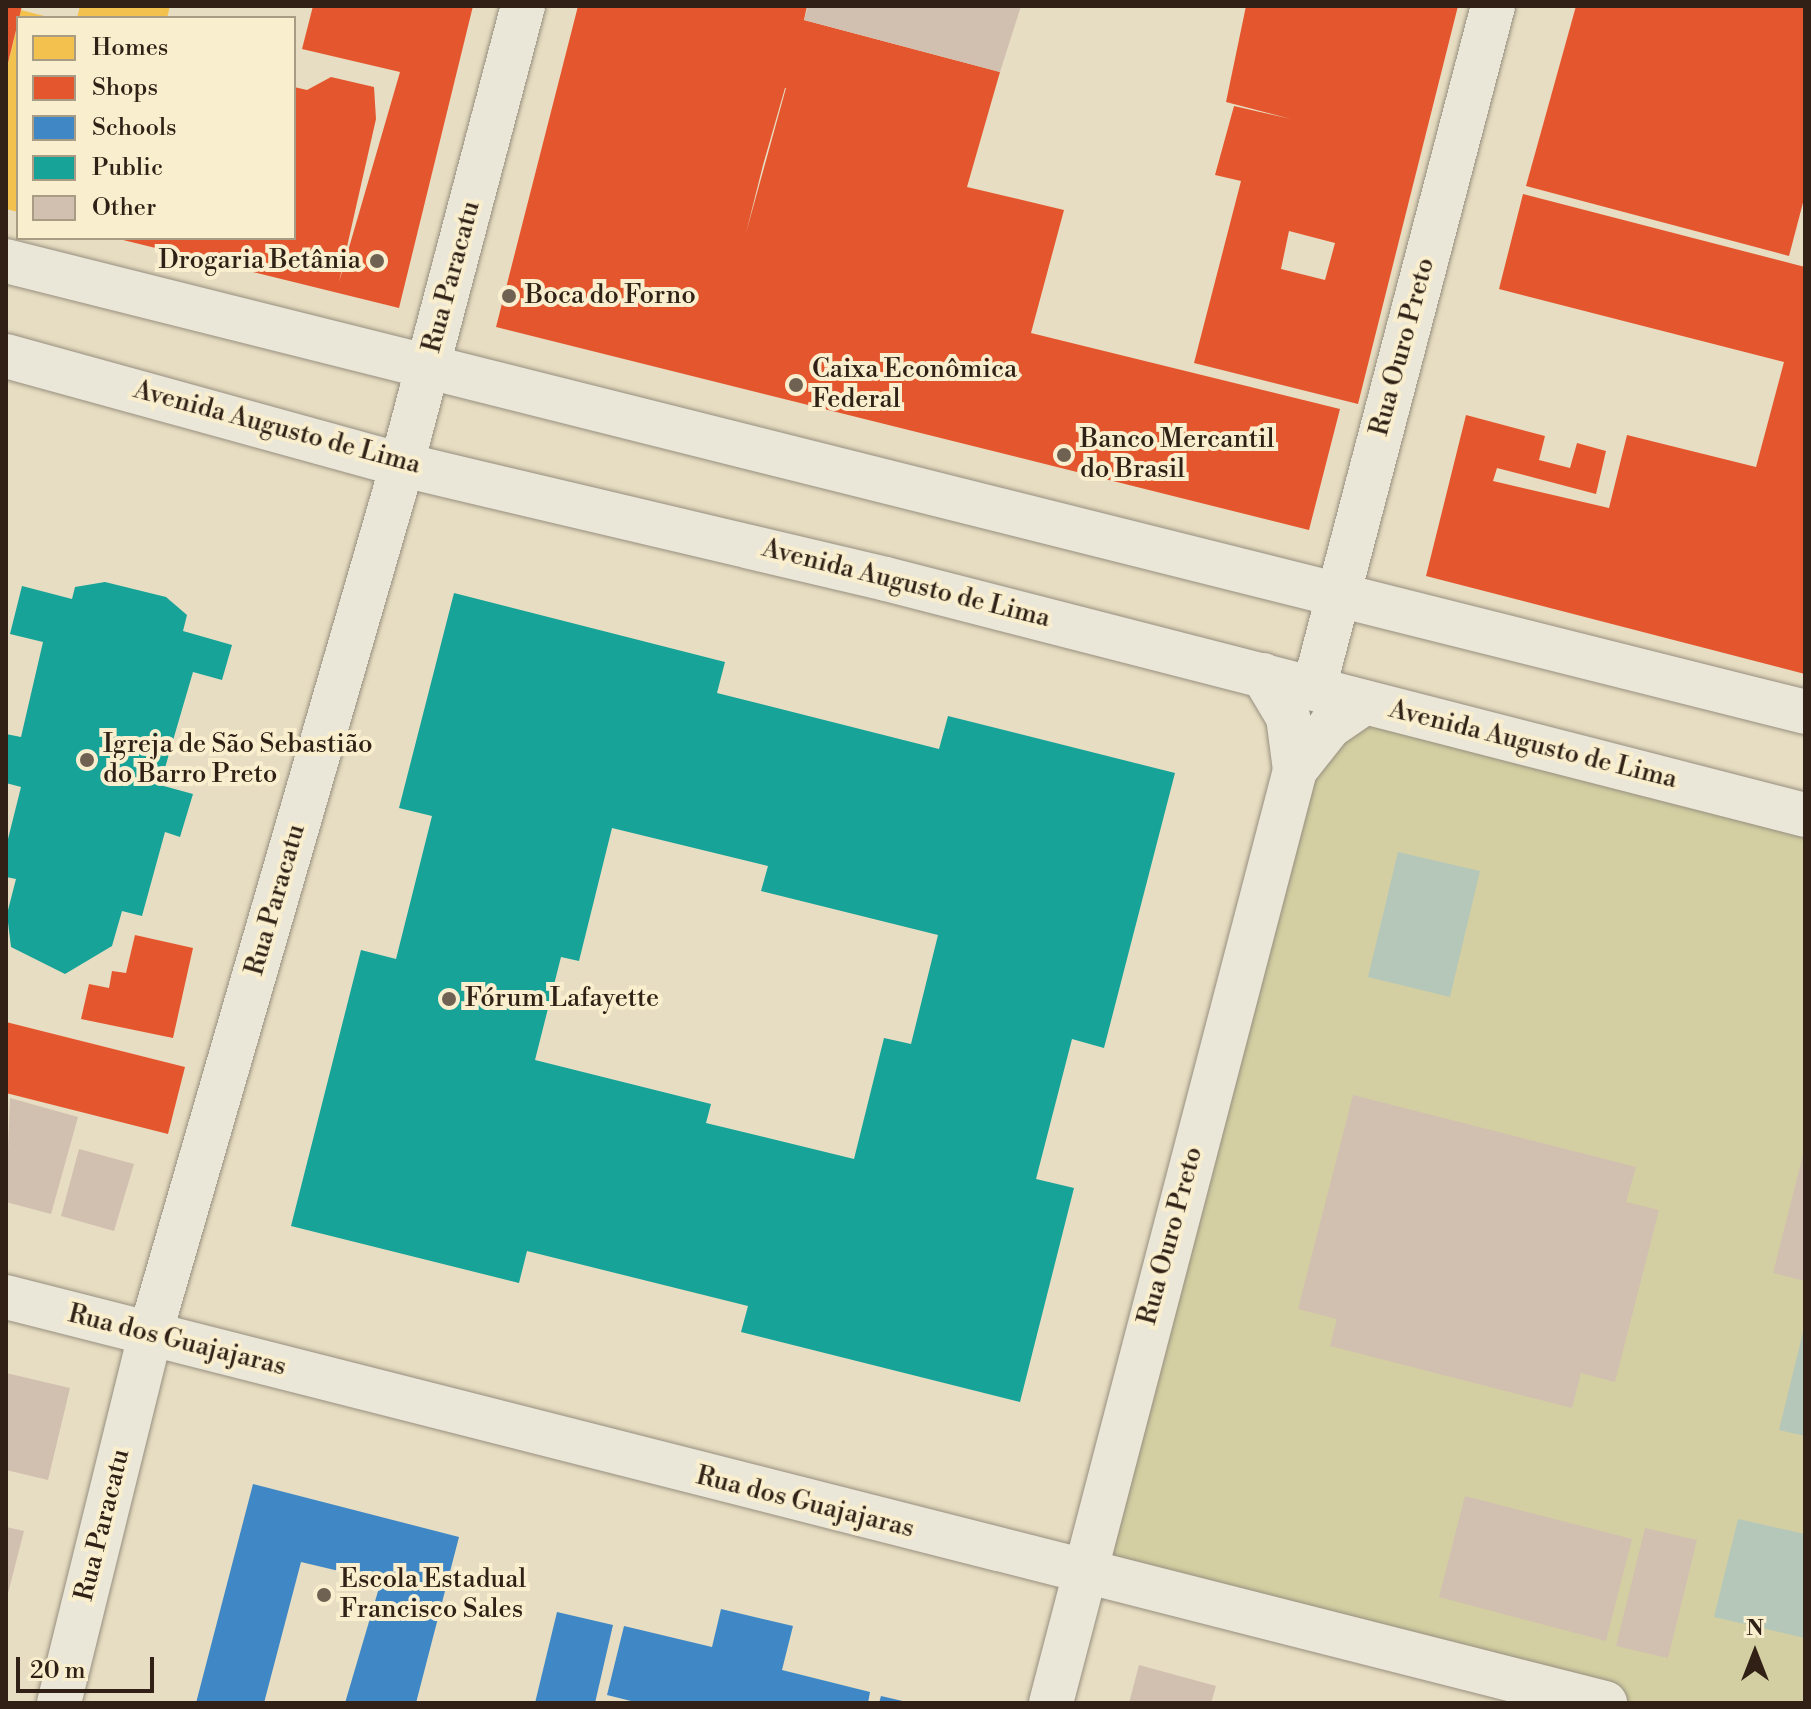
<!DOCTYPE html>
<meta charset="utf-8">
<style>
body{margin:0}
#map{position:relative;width:1811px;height:1709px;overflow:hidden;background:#e7ddc2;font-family:"Libre Bodoni",serif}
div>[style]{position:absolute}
.green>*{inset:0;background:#d3cfa2}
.water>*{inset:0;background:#b5c7b9}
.homes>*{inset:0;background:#f2c14e}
.shops>*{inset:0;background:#e4572e}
.schools>*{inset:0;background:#3f88c5}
.public>*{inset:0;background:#17a398}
.building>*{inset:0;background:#d1bfb0}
.roads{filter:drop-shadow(0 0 2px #978f7f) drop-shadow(0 0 2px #978f7f)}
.minor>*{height:44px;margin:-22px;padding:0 22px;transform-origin:22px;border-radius:22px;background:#eae6d8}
.tertiary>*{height:44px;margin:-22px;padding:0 22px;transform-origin:22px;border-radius:22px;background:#eae6d8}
.secondary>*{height:44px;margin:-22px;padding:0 22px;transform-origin:22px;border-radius:22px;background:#eae6d8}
.dots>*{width:22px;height:22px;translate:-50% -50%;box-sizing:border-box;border:4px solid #f9eece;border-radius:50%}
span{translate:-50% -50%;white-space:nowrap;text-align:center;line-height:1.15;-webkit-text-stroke:8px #f9eece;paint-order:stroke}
.poi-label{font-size:26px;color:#302015}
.right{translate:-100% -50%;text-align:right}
.left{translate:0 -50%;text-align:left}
.street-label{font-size:26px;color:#302015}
.frame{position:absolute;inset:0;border:8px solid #302015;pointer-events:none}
.legend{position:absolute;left:16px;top:16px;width:280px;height:224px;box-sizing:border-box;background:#f9eece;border:2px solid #a99c84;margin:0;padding:10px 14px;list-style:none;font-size:24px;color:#302015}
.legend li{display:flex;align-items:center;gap:16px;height:40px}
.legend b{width:40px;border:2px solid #a99c84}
.north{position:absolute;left:1715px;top:1613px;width:80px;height:80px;-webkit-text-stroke:6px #f9eece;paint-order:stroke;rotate:0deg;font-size:22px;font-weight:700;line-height:32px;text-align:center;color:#302015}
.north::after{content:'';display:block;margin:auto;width:28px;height:36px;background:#302015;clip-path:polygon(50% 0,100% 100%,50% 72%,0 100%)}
.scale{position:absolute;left:16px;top:1657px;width:138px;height:36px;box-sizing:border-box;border:4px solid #302015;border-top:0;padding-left:10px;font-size:24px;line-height:28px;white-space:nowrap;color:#302015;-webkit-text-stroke:6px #f9eece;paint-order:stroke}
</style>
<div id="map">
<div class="green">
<i style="clip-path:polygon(1314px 688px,1805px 814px,1805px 1703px,1605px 1703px,1081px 1575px)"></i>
</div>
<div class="water">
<i style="clip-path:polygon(1398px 852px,1480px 871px,1450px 997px,1368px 977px)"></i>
<i style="clip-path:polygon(1805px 1324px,1805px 1436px,1779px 1430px)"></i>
<i style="clip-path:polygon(1738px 1519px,1805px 1534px,1805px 1638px,1714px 1617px)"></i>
</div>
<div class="homes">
<i style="clip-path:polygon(80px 6px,170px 6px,167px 18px,77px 18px)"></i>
<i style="clip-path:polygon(21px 10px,48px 17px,48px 18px,19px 18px)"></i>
<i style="clip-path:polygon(17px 28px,18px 28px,18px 212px,6px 209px,6px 71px)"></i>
</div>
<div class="shops">
<i style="clip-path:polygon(6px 6px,22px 6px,7px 67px,6px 67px)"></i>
<i style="clip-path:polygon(313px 6px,473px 6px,399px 308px,119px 239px,294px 238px,294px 87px,307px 90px,331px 77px,374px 87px,376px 119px,339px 282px,400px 72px,302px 49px)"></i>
<i style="clip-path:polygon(evenodd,578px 6px,807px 6px,804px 20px,1000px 72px,967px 187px,1064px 210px,1031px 333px,1340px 409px,1309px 530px,496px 327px,578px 6px,785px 88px,786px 88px,746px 233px,763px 165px,785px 88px)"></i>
<i style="clip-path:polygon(evenodd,1246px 6px,1458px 6px,1358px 404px,1194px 363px,1241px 181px,1215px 175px,1234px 106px,1291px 119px,1226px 102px,1246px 6px,1289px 231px,1335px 243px,1325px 280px,1281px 269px,1289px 231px)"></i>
<i style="clip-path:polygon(1576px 6px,1805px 6px,1805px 195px,1789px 256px,1526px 186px)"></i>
<i style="clip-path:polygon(1523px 194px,1805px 267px,1805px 674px,1426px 576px,1466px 415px,1545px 436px,1539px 460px,1570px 468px,1577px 443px,1606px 451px,1596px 494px,1497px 468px,1493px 481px,1609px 508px,1627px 435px,1756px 467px,1784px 362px,1499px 289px)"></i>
<i style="clip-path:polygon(135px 935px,193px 948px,173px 1038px,81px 1019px,89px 984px,109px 988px,112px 971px,126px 973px)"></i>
<i style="clip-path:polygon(6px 1022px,185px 1067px,168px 1134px,6px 1093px)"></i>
</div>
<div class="schools">
<i style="clip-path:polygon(253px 1484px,459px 1537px,416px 1703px,345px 1703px,381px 1581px,301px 1562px,264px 1703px,196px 1703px)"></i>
<i style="clip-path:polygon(721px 1609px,793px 1626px,782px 1670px,870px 1692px,868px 1703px,639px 1703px,607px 1695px,624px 1626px,712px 1647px)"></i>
<i style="clip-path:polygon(557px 1612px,613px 1625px,595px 1703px,535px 1703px)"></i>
<i style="clip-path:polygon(881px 1696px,907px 1702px,907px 1703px,879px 1703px)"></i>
</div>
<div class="public">
<i style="clip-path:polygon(105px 582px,166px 597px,187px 615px,183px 631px,232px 645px,222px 680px,193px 672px,160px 785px,193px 794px,180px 837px,165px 832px,142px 916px,122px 911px,112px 946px,65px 974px,11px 947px,7px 914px,16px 879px,6px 877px,6px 847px,21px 787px,6px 783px,6px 734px,21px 737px,43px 642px,10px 634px,22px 586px,72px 599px,75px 587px)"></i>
<i style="clip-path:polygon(evenodd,454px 593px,725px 662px,717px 693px,939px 749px,948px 716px,1175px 773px,1104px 1048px,1072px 1039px,1036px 1179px,1074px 1188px,1020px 1402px,741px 1332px,748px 1306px,527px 1251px,519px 1283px,291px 1226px,361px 950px,396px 959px,432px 816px,399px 808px,454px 593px,612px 828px,768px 866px,761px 891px,938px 935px,911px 1044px,884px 1038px,854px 1159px,706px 1123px,711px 1104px,535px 1060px,561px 957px,579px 961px,612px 828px)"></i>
</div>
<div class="building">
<i style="clip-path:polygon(808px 6px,1021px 6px,1000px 72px,804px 20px)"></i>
<i style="clip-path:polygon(1353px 1095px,1636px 1167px,1626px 1202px,1659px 1210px,1615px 1382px,1581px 1373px,1572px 1408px,1330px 1346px,1337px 1319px,1298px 1309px)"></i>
<i style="clip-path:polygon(10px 1098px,78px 1117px,51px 1214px,6px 1202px)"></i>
<i style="clip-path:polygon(79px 1149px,134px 1164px,114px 1231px,61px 1216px)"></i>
<i style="clip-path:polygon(1804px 1151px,1805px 1151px,1805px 1281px,1773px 1273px)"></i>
<i style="clip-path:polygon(6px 1373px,70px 1388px,48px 1480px,6px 1470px)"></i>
<i style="clip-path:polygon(1465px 1496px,1632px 1539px,1606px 1641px,1439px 1597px)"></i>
<i style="clip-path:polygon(6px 1527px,24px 1531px,7px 1597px,6px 1597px)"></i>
<i style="clip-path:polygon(1645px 1528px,1697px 1540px,1668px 1658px,1616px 1646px)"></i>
<i style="clip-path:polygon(1139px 1665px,1216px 1686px,1211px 1703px,1129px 1703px)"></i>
</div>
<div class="roads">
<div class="minor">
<i style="left:1314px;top:688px;width:705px;rotate:-75.29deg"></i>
<i style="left:1295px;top:770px;width:56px;rotate:-51.5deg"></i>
<i style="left:1330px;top:726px;width:42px;rotate:-34.4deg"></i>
<i style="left:6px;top:1297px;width:1650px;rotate:14.25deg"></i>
<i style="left:1051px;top:1703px;width:964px;rotate:-75.34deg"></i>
<i style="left:1295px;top:770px;width:53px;rotate:-97.5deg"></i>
<i style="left:1288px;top:717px;width:49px;rotate:-120.8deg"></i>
</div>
<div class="tertiary">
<i style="left:59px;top:1703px;width:380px;rotate:-76.1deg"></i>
<i style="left:150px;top:1334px;width:879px;rotate:-73.81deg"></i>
<i style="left:395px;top:490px;width:501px;rotate:-75.19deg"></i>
</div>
<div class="secondary">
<i style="left:6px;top:261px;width:1855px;rotate:14.07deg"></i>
<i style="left:6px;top:356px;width:408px;rotate:15.4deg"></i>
<i style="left:399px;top:464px;width:500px;rotate:13.29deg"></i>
<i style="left:886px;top:579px;width:949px;rotate:14.4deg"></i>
</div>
</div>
<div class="dots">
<i style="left:377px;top:261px;background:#706252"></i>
<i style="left:509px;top:296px;background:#706252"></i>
<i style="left:796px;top:385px;background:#706252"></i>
<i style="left:1064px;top:455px;background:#706252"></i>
<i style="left:87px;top:760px;background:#706252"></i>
<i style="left:449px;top:999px;background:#706252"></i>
<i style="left:324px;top:1595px;background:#706252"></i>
</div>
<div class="poi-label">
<span class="right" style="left:361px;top:261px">Drogaria Betânia</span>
<span class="left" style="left:525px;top:296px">Boca do Forno</span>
<span class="left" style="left:812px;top:385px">Caixa Econômica<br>Federal</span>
<span class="left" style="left:1080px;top:455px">Banco Mercantil<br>do Brasil</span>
<span class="left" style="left:103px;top:760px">Igreja de São Sebastião<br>do Barro Preto</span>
<span class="left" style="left:465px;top:999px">Fórum Lafayette</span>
<span class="left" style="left:340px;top:1595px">Escola Estadual<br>Francisco Sales</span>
</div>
<div class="street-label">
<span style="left:452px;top:277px;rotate:-75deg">Rua Paracatu</span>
<span style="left:1403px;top:347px;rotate:-75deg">Rua Ouro Preto</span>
<span style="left:277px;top:428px;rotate:15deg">Avenida Augusto de Lima</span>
<span style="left:906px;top:584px;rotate:14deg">Avenida Augusto de Lima</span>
<span style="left:1533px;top:745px;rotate:14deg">Avenida Augusto de Lima</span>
<span style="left:276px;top:900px;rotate:-74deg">Rua Paracatu</span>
<span style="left:1171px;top:1236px;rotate:-75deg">Rua Ouro Preto</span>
<span style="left:177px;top:1341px;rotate:14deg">Rua dos Guajajaras</span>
<span style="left:805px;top:1503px;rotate:14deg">Rua dos Guajajaras</span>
<span style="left:103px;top:1525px;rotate:-76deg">Rua Paracatu</span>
</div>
<div class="frame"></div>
<ul class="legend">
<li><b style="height:22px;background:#f2c14e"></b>Homes</li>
<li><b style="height:22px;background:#e4572e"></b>Shops</li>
<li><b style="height:22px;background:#3f88c5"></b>Schools</li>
<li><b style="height:22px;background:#17a398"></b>Public</li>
<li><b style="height:22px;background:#d1bfb0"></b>Other</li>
</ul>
<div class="north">N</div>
<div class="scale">20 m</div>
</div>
